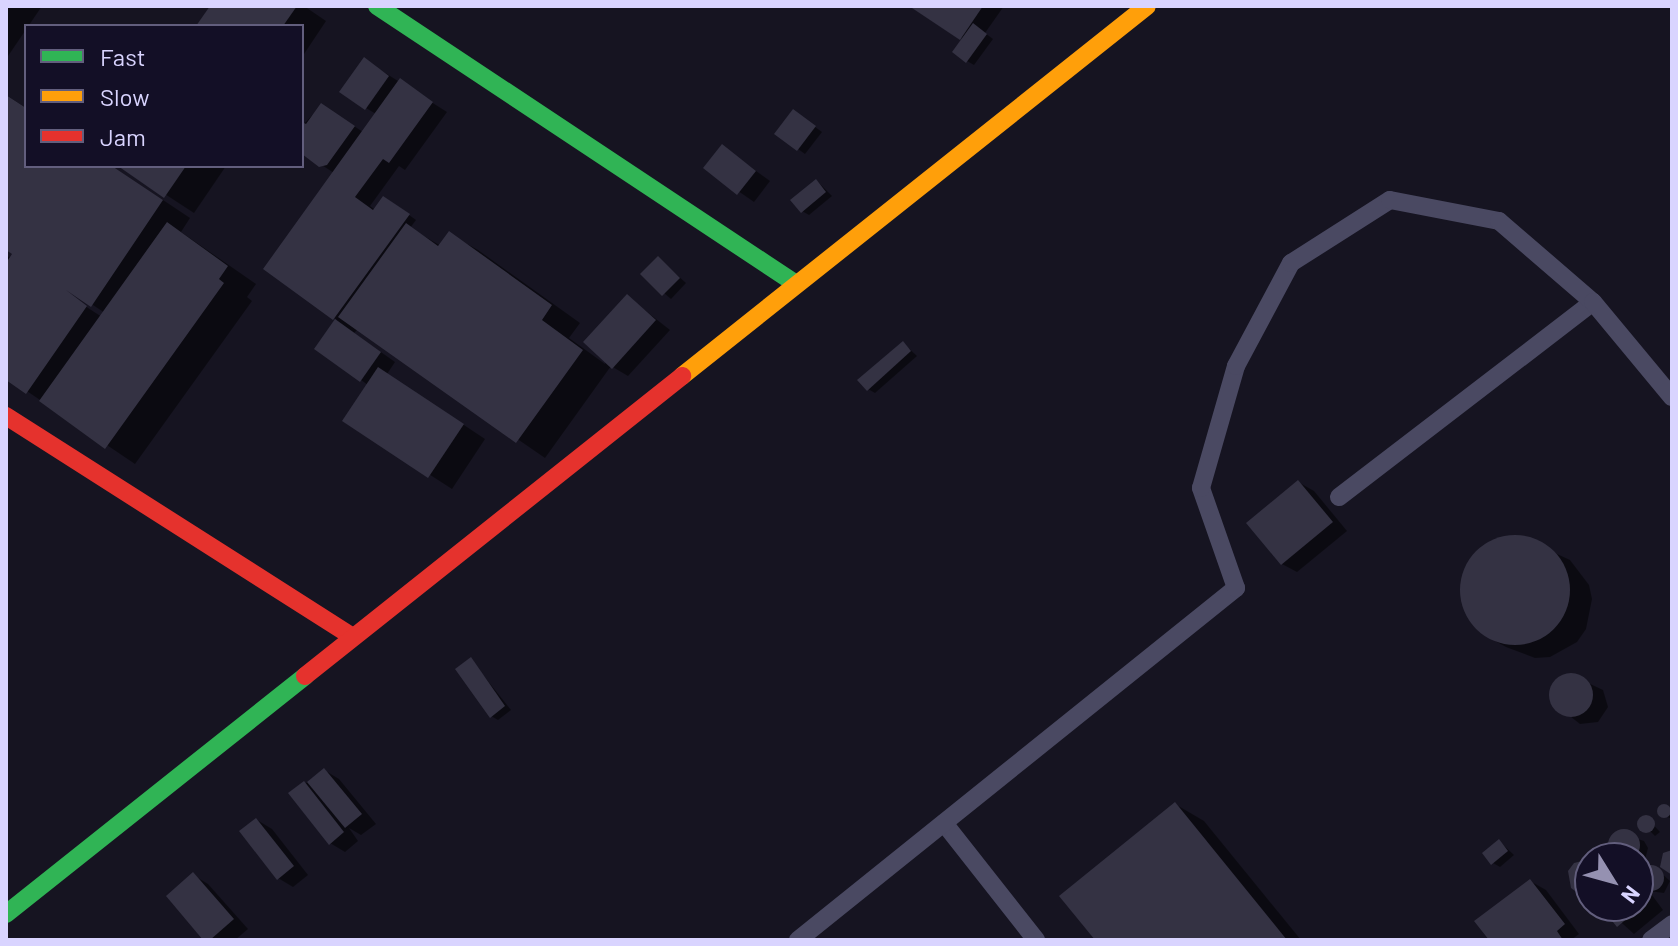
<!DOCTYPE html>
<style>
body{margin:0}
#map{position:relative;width:1678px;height:946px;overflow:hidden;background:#161421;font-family:Barlow,sans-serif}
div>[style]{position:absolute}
.shadow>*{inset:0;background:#0007}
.building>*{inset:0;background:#343243}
.round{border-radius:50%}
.lane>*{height:18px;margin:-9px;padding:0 9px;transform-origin:9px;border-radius:9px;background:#4a4962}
.fast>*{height:18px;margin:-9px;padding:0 9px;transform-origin:9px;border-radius:9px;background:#30b455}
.slow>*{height:18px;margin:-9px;padding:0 9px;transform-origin:9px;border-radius:9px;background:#ff9f0a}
.jam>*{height:18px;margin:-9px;padding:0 9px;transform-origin:9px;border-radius:9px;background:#e5322d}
span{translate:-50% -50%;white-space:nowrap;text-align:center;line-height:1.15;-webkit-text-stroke:8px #130f26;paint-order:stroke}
.frame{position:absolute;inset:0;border:8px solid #d9d4ff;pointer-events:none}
.legend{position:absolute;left:24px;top:24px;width:280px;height:144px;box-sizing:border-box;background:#130f26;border:2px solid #625e7d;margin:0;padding:10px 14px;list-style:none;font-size:24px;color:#d9d4ff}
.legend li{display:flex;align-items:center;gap:16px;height:40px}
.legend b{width:40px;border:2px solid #625e7d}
.north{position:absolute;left:1574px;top:842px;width:80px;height:80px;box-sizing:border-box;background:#130f26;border:2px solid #625e7d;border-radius:50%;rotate:127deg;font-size:22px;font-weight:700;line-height:32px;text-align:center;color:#d9d4ff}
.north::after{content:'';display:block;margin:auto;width:28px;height:36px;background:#9591b1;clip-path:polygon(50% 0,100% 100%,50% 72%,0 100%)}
</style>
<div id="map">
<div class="shadow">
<i style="clip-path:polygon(6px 6px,42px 6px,6px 59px)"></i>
<i style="clip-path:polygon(213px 6px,304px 6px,326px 21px,302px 57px,302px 26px,199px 26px)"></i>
<i style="clip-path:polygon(912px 6px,1004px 6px,985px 33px,993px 39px,974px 65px,967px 61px,963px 39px)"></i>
<i style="clip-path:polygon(379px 69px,447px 112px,405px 170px,399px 166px,370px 206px,375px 210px,391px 202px,416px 220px,410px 228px,441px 246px,449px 234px,478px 250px,580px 323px,569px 338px,605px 364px,628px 297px,670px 330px,628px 376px,611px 366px,545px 458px,358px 329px,354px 333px,395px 362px,387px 374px,485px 439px,452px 489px,345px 420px,368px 385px,317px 348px,337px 320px,266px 269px,334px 173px,302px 152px,302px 126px,322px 105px,363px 132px,376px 114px,366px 108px)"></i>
<i style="clip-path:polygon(6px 95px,26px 108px,26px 166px,112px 166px,190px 218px,181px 232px,256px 284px,247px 297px,252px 301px,135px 464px,6px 377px,6px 255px,102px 317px,105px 313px,6px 247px)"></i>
<i style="clip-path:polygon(800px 116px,822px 132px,805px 154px,798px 149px)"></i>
<i style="clip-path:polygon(722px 146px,770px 181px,754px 202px,705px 168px)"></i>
<i style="clip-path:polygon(122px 166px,226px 166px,194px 213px)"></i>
<i style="clip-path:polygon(817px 181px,832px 196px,809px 215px,802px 211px)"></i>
<i style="clip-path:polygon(658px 258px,686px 283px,671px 299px,642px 274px)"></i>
<i style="clip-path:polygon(903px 343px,917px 356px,875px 393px,868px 389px)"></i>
<i style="clip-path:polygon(1298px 482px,1314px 491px,1347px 531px,1297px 572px,1282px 564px)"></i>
<i style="clip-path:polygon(1518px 536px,1570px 560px,1589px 585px,1592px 599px,1586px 629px,1577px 642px,1550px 657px,1535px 658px,1506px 647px,1483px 634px,1464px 609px,1461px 595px,1467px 565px,1476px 552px,1503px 538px)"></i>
<i style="clip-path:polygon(471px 660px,511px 710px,498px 720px,491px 716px)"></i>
<i style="clip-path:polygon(1569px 674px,1603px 690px,1608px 707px,1598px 722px,1580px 724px,1551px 701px,1551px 692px)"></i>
<i style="clip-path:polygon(324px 770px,339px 779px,376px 824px,361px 835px,349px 828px,358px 841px,345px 852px,330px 843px,291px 794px)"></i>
<i style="clip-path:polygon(1175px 804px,1204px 821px,1301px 940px,1098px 940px)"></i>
<i style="clip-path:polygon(1662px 807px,1672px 811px,1672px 819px,1659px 813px)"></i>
<i style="clip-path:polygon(1647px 818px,1660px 832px,1655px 836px,1641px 822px)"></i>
<i style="clip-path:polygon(257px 820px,272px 829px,308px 875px,293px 887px,278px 878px)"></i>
<i style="clip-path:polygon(1619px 833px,1644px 841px,1648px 848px,1644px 864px,1638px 866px,1638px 858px,1612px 858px,1612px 837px)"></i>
<i style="clip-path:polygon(1499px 841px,1514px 855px,1500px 867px,1493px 863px)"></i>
<i style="clip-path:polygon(1645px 869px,1659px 871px,1670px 881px,1664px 893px,1649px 891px,1663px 910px,1634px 934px,1603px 906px,1638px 906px,1638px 882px)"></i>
<i style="clip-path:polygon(193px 875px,208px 884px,248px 929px,235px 940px,206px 940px)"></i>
<i style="clip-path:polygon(1530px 881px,1546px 890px,1579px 934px,1571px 940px,1492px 940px)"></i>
</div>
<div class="building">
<i style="clip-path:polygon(210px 6px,297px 6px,283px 26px,196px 26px)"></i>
<i style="clip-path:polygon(909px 6px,983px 6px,960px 40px)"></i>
<i style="clip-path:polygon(973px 23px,987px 34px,966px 63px,952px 52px)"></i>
<i style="clip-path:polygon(364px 57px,389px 76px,365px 110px,339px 92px)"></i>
<i style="clip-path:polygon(400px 78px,433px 102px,389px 163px,383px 159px,355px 197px,373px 210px,383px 196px,410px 214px,333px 320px,263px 269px)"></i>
<i style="clip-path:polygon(6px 95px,26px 108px,26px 166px,112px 166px,163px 200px,91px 307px,66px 290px,87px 306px,26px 394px,6px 380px,6px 263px,12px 254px,6px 250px)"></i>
<i style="clip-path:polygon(321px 103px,355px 126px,327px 165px,319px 167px,302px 154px,302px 122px,306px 124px)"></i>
<i style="clip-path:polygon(793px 109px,816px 126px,797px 151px,774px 134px)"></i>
<i style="clip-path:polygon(722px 144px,756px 171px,737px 195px,703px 168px)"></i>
<i style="clip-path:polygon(118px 166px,186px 166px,164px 198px)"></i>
<i style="clip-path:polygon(816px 179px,826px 192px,801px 213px,790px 200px)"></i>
<i style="clip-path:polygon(167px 222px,228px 266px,219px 279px,224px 283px,105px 449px,39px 401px)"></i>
<i style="clip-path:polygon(406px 223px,438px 246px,449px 231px,552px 305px,542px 320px,583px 350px,516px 443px,338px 317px)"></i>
<i style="clip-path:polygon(658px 256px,680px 278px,662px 296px,640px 274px)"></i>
<i style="clip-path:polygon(627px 294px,656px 320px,612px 369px,583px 342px)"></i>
<i style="clip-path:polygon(335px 319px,381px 352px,360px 382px,314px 349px)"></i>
<i style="clip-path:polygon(903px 341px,911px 351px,867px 391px,857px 380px)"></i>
<i style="clip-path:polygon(378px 367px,464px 424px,428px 478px,342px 421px)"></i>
<i style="clip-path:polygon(1298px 480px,1333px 522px,1281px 565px,1246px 523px)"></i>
<i class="round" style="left:1460px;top:535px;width:110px;height:110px"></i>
<i style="clip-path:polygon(471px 657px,505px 706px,490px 718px,455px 669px)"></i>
<i class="round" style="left:1549px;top:673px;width:44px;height:44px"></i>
<i style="clip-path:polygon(324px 768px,362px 814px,345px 828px,307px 782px)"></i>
<i style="clip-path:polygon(304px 781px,344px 832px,329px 845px,288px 793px)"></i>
<i style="clip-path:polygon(1175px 802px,1287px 940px,1095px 940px,1059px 896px)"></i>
<i class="round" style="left:1657px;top:804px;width:14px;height:14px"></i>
<i class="round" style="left:1637px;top:815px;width:18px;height:18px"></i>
<i style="clip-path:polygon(256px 818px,294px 866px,277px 880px,239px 831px)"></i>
<i class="round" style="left:1608px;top:829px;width:32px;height:32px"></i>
<i style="clip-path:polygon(1499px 839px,1508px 851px,1491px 865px,1482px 853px)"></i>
<i style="clip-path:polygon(1672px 850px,1672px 875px,1660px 867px,1663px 853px)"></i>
<i style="clip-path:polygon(1590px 859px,1590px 893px,1579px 894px,1571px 888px,1568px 871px,1574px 863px)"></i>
<i class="round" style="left:1638px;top:865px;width:26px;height:26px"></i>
<i style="clip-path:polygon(193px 872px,234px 919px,210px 940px,203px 940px,166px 896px)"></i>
<i style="clip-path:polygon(1530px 879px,1565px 924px,1557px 931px,1563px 940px,1489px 940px,1474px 921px)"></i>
<i style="clip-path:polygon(1638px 886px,1649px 900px,1617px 927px,1600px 906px,1638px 906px)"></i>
</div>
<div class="lane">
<i style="left:1339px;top:497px;width:320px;rotate:-37.5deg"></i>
<i style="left:944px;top:823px;width:149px;rotate:51.8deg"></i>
<i style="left:798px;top:940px;width:562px;rotate:-38.79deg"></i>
<i style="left:1236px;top:588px;width:106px;rotate:-109.3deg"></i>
<i style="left:1201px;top:488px;width:127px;rotate:-74deg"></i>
<i style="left:1236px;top:366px;width:117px;rotate:-61.9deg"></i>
<i style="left:1291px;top:263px;width:117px;rotate:-32.5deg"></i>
<i style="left:1390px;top:200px;width:111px;rotate:10.9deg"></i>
<i style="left:1499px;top:221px;width:124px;rotate:40.8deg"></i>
<i style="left:1593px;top:302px;width:124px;rotate:50.3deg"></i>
<i style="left:1651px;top:940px;width:26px;rotate:-37deg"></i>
</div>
<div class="fast">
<i style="left:377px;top:6px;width:503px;rotate:33.56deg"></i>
<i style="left:6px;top:914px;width:382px;rotate:-38.5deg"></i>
</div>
<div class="slow">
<i style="left:682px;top:376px;width:594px;rotate:-38.51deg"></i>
</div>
<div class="jam">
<i style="left:6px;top:416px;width:409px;rotate:32.5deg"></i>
<i style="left:305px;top:676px;width:482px;rotate:-38.5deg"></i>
</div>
<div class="frame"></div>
<ul class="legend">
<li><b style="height:10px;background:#30b455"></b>Fast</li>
<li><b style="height:10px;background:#ff9f0a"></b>Slow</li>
<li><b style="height:10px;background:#e5322d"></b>Jam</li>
</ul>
<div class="north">N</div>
</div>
